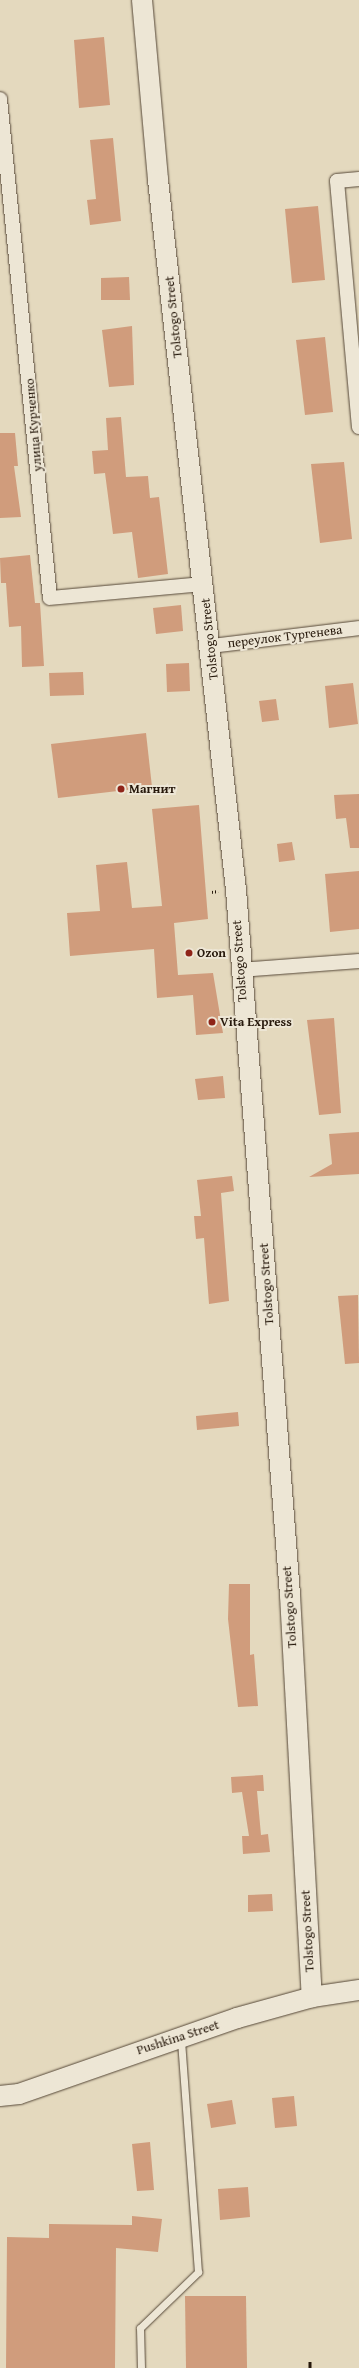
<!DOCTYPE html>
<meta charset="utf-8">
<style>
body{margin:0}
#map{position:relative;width:359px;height:2368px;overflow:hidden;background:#e4d9be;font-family:"Gentium Book Plus",serif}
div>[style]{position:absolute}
.building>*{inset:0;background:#d09c7c}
.path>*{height:2.5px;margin-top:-1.25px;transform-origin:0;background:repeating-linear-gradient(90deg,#26180b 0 1px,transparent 0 3px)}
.roads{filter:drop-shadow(0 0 1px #564838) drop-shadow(0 0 1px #564838)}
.lane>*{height:7px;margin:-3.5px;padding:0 3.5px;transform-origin:3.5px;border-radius:3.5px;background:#ede6d5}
.street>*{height:14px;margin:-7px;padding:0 7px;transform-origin:7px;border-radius:7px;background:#ede6d5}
.secondary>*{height:20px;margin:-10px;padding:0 10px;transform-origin:10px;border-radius:10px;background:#ede6d5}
.rail>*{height:3px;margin-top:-1.5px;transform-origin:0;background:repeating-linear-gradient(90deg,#26180b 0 7px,transparent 0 14px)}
.dots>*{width:11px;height:11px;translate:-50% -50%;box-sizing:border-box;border:2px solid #ede6d5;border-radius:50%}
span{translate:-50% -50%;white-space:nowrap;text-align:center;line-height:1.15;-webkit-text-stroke:4px #ede6d5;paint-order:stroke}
.street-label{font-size:13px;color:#26180b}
.poi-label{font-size:13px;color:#26180b;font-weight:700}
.left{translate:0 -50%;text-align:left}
</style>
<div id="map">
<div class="building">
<i style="clip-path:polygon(104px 37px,110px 105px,79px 108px,74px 40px)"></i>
<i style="clip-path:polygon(113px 138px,121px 221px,90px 225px,87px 200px,96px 199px,90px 140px)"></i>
<i style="clip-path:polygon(318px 206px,325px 280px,292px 283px,285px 209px)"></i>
<i style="clip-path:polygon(129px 277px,130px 300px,101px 300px,101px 278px)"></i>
<i style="clip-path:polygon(132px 326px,134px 385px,109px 387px,102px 330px)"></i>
<i style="clip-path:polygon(325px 337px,333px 412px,305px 415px,296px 340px)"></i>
<i style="clip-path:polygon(121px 417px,126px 477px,148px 476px,150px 498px,159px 497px,168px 574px,138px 578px,132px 532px,113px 534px,105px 473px,94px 474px,92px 451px,108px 450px,106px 418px)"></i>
<i style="clip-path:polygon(0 433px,15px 433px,18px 466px,14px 466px,21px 517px,0 518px)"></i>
<i style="clip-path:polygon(344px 462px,352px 539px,320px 543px,311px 464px)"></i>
<i style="clip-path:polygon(30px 555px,35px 603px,40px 603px,44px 666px,22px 667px,21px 626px,9px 627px,6px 583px,1px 583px,0 558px)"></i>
<i style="clip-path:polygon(181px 605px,183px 631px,156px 634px,153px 608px)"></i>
<i style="clip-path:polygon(189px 663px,190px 691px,167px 692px,166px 664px)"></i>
<i style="clip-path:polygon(83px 672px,84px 695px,50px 696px,49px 673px)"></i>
<i style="clip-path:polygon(353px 683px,358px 724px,329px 728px,325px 686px)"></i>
<i style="clip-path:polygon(276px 699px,279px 720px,262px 722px,259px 701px)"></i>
<i style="clip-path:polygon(146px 733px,152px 787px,58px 798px,51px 744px)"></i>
<i style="clip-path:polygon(359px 794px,359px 848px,350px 848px,346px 818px,336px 819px,334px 795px)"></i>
<i style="clip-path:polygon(199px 805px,208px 919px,174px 923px,178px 975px,213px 973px,223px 1033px,196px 1035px,193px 995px,157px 998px,154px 949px,70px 956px,67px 913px,100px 911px,96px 865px,127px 862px,132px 908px,162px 906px,152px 809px)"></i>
<i style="clip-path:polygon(292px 842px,295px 860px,279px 862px,277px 844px)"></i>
<i style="clip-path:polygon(359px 871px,359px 929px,330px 932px,325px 874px)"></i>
<i style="clip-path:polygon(334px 1018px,341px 1113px,319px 1115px,307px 1020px)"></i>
<i style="clip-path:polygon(223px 1076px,225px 1098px,198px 1100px,195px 1079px)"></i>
<i style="clip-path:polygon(359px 1132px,359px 1174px,309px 1177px,332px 1164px,329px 1134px)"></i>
<i style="clip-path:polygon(232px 1176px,234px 1191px,221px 1193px,229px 1301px,209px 1304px,204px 1238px,196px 1239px,194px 1216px,201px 1216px,197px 1180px)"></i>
<i style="clip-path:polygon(358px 1295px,359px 1363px,345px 1364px,338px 1296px)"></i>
<i style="clip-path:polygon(238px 1412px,239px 1426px,197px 1430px,196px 1416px)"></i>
<i style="clip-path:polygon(229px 1584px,250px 1584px,250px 1655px,254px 1654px,258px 1706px,238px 1707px,228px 1619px)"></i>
<i style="clip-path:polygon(263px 1775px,264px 1791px,257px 1791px,261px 1835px,268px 1834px,270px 1852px,243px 1854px,242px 1836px,249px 1836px,242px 1792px,232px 1793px,231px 1777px)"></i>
<i style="clip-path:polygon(272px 1894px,273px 1911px,248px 1912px,248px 1895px)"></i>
<i style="clip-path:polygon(294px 2096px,297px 2126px,275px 2128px,272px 2098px)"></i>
<i style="clip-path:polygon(232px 2100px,236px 2124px,211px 2128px,207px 2104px)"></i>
<i style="clip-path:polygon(150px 2142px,154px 2190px,137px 2191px,132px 2144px)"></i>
<i style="clip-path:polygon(248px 2187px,250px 2217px,220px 2220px,218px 2189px)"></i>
<i style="clip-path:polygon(132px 2216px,162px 2219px,158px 2252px,116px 2248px,115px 2368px,6px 2368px,7px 2237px,49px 2238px,49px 2224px,132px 2225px)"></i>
<i style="clip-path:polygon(185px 2296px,246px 2296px,247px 2368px,186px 2368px)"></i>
</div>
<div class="path">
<i style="left:212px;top:892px;width:6px;rotate:-9deg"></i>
</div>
<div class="roads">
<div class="lane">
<i style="left:141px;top:2368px;width:40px;rotate:-91.4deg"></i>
<i style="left:140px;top:2328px;width:81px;rotate:-44deg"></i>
<i style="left:198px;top:2272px;width:234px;rotate:-94.2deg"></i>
</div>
<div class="street">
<i style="left:0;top:99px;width:501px;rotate:84.28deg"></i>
<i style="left:50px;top:598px;width:155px;rotate:-5.2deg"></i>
<i style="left:359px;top:179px;width:22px;rotate:175deg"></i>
<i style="left:337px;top:181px;width:247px;rotate:84.9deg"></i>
<i style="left:211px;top:646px;width:149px;rotate:-6.9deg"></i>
<i style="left:240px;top:970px;width:119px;rotate:-4.3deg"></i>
</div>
<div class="secondary">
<i style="left:142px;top:0;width:181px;rotate:84.9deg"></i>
<i style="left:158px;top:180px;width:714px;rotate:83.73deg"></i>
<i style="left:236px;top:890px;width:707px;rotate:85.62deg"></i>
<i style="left:290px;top:1595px;width:403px;rotate:86.9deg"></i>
<i style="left:0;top:2096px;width:19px;rotate:-6deg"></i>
<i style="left:19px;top:2094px;width:231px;rotate:-19.2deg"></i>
<i style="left:237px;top:2018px;width:78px;rotate:-15.6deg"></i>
<i style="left:312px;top:1997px;width:48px;rotate:-8.5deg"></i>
</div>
</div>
<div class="rail">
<i style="left:310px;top:2368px;width:7px;rotate:-90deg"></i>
</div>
<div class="dots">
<i style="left:121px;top:789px;background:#8f2418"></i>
<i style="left:189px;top:953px;background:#8f2418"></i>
<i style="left:212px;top:1022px;background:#8f2418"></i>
</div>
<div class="street-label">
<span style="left:174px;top:317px;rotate:-96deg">Tolstogo Street</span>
<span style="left:34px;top:425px;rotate:-95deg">улица Курченко</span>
<span style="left:285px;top:637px;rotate:-7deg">переулок Тургенева</span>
<span style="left:210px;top:639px;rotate:-96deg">Tolstogo Street</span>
<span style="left:240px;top:961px;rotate:-94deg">Tolstogo Street</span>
<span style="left:267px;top:1284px;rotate:-94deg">Tolstogo Street</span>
<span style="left:290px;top:1607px;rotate:-94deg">Tolstogo Street</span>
<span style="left:308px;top:1931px;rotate:-93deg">Tolstogo Street</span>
<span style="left:178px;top:2038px;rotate:-18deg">Pushkina Street</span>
</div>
<div class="poi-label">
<span class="left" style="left:129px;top:789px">Магнит</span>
<span class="left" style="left:197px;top:953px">Ozon</span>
<span class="left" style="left:220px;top:1022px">Vita Express</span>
</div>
</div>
